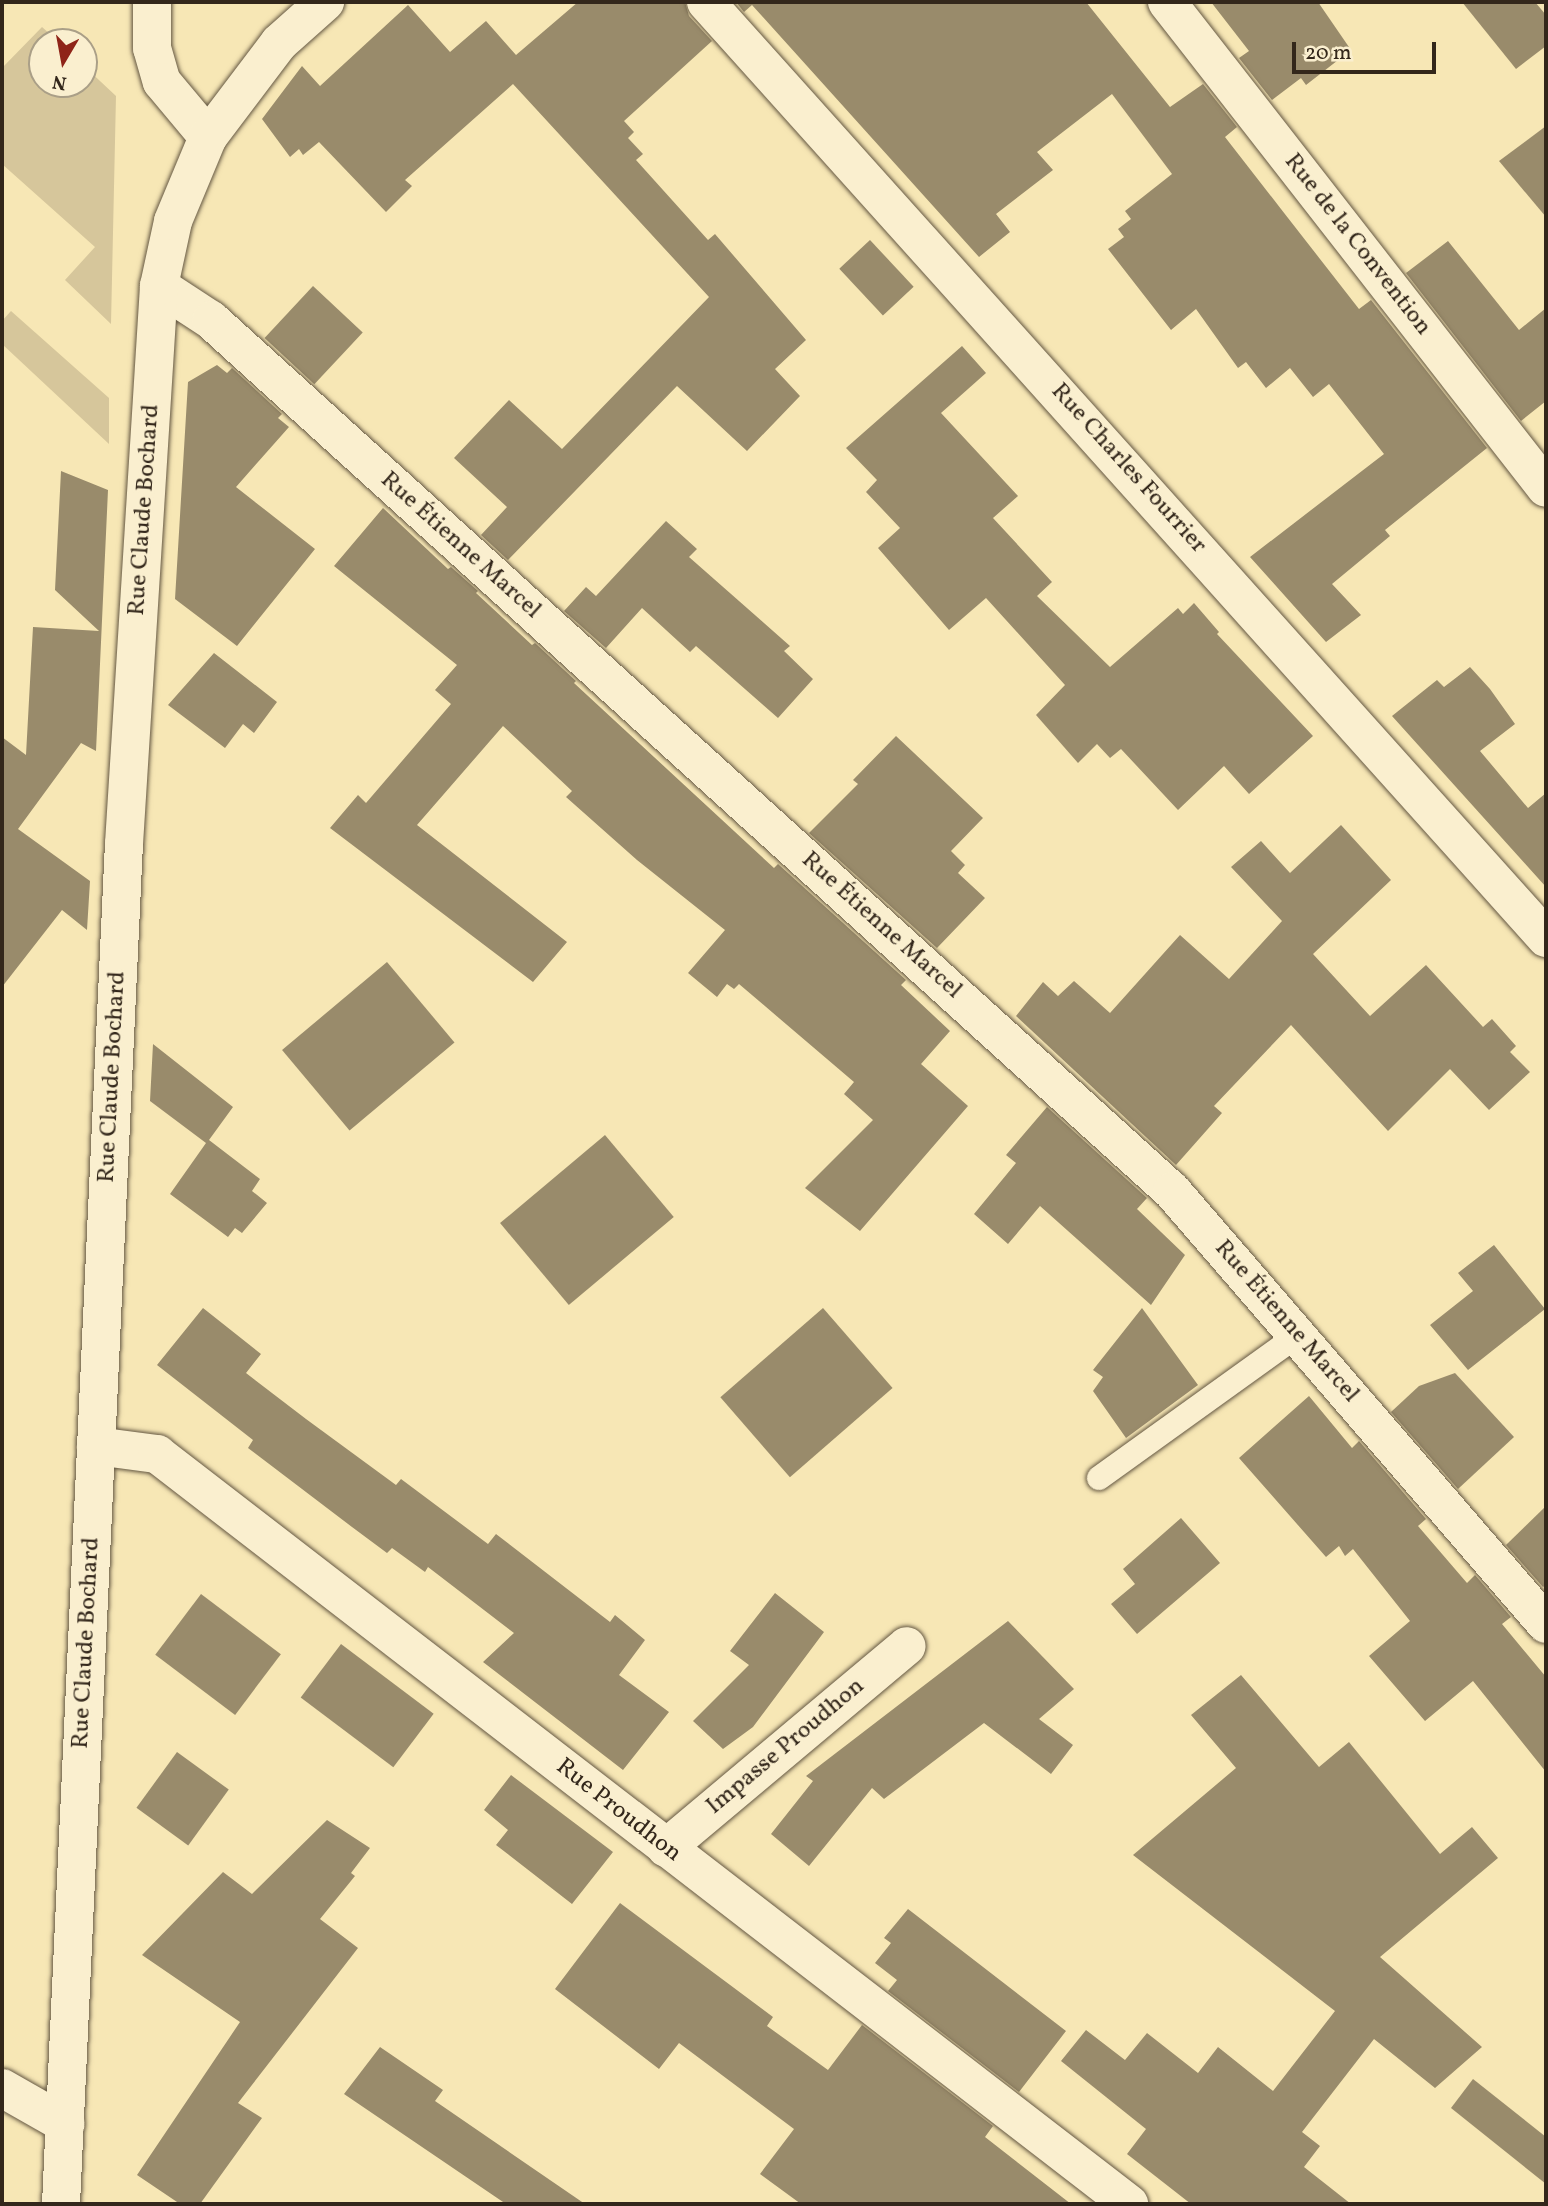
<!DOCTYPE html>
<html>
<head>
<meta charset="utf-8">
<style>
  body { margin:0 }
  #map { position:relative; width:1548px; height:2206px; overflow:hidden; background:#f7e7b5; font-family:Vollkorn,serif }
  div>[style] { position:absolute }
  .green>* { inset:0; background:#d6c69b }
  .building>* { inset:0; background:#998b6b; transform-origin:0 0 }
  .roads { filter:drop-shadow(0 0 2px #645742) drop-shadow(0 0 2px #645742) }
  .service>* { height:24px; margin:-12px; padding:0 12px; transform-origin:12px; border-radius:12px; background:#faefcf }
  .minor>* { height:38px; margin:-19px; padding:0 19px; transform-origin:19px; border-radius:19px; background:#faefcf }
  .secondary>* { height:38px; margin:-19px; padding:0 19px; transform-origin:19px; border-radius:19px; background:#faefcf }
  span { translate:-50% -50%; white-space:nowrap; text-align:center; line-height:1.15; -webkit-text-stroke:5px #faefcf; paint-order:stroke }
  .street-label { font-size:24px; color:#33271b }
  .frame { position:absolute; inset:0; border:4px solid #33271b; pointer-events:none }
  .north { position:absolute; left:28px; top:28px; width:70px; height:70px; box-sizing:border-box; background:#faefcf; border:2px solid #aa9f87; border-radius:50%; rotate:190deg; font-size:19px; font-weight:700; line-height:28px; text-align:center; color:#33271b }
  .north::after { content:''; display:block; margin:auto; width:24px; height:32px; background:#8f2418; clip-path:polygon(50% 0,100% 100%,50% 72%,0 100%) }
  .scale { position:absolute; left:1292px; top:42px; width:144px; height:32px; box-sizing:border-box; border:4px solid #33271b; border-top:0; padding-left:9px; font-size:21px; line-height:24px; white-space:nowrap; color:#33271b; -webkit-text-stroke:5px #faefcf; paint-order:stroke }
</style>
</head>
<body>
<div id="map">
  <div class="green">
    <div style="clip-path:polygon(42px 27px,59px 42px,42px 42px,42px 84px,84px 84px,84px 66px,116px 96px,111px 324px,65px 280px,95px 247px,2px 164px,2px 68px)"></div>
    <div style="clip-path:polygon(11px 311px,109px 398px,109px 444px,2px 344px,2px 321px)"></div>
  </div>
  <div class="building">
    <div style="clip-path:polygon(578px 2px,685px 2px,689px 16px,712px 41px,624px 121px,634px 132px,628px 138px,643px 154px,636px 160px,708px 240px,715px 234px,806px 340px,775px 369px,800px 396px,747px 451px,677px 386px,508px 560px,481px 535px,507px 507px,454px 458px,509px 400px,562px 449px,709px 297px,513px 84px,405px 180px,412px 186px,386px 212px,319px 142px,303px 155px,299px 149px,290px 157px,262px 119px,302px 66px,320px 86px,408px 5px,450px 52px,486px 21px,516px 55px)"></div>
    <div style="clip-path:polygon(736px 2px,1086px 2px,1170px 107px,1203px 84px,1237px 127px,1225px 137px,1281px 209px,1359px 309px,1371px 300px,1487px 448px,1385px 530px,1390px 536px,1332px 584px,1361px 615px,1326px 642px,1250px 557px,1384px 454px,1329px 384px,1313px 397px,1290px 368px,1266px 388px,1246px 362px,1238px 368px,1196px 309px,1171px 330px,1108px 249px,1124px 237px,1118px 229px,1131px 219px,1125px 211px,1172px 174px,1112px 94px,1037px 152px,1053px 170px,996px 214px,1010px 232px,979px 257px,752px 5px,744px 12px)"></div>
    <div style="clip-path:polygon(1211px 2px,1318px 2px,1351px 50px,1306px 85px,1301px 78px,1272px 100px,1239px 58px,1249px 51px)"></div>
    <div style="clip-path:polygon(1462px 2px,1535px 2px,1546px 15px,1546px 46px,1516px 69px)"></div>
    <div style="clip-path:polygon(1546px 126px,1546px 217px,1499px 161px)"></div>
    <div style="left:870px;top:240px;width:64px;height:42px;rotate:47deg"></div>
    <div style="clip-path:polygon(1448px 241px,1519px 330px,1546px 308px,1546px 401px,1521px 421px,1406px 273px)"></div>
    <div style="left:313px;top:286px;width:68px;height:71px;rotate:43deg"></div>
    <div style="clip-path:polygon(962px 346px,986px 373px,941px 413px,1018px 496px,993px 518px,1052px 582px,1037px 596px,1110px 667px,1178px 608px,1183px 614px,1194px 603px,1219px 632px,1217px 634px,1313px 736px,1249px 794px,1224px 766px,1178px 810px,1121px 749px,1110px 758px,1097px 744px,1078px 763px,1036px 715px,1065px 685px,986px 598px,949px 630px,878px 548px,900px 528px,866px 492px,877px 480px,846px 448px)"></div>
    <div style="clip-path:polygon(217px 365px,227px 373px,232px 368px,282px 414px,278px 418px,289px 427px,236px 487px,315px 549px,237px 646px,175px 599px,188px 382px)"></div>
    <div style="clip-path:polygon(61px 471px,108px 490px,96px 751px,81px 743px,18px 829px,90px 881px,87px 930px,62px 910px,2px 987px,2px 737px,26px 755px,33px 627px,99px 631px,55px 590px)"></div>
    <div style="clip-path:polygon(383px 508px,448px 569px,451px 567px,478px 591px,476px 593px,532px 645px,535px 643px,576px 681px,574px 683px,774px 868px,778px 864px,906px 980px,901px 985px,950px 1031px,921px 1064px,968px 1106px,860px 1231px,805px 1188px,873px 1120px,844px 1094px,854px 1082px,739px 984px,734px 989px,727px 984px,717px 997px,688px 973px,725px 930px,637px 860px,566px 797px,572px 791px,503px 726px,417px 825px,567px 942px,533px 982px,330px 828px,358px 795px,366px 803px,451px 704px,435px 690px,457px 665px,334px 566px)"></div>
    <div style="clip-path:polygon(666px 521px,697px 549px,689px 557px,790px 646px,784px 651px,813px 679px,778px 718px,696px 646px,690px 652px,642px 608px,606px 648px,564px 611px,586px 587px,596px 596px)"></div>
    <div style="clip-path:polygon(214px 653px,277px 702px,254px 733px,243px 724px,225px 748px,168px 705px)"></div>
    <div style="clip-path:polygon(1470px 667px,1490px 689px,1515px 724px,1480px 751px,1528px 808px,1546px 793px,1546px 887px,1392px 716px,1437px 680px,1444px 687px)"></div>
    <div style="clip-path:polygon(896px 736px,983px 818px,951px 851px,965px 865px,958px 873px,985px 898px,937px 948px,809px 833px,858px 784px,853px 780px)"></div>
    <div style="clip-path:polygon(1341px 825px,1391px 880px,1313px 954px,1370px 1016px,1426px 965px,1483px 1027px,1492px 1019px,1516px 1046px,1510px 1052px,1530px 1072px,1489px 1110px,1450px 1069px,1388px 1131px,1291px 1025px,1214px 1106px,1222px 1113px,1176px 1165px,1016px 1016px,1043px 982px,1058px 996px,1074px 981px,1110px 1013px,1180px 935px,1229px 979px,1282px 921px,1231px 867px,1261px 841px,1290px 873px)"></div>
    <div style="left:387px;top:962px;width:105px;height:137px;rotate:50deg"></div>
    <div style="clip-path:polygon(153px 1044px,233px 1107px,209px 1140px,260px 1179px,252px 1191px,267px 1203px,242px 1233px,235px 1228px,228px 1237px,170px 1194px,206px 1143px,150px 1101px)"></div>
    <div style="clip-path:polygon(1047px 1107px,1147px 1198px,1137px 1209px,1185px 1255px,1151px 1305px,1040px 1206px,1008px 1244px,974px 1214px,1016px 1163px,1006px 1155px)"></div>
    <div style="left:605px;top:1135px;width:107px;height:137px;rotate:50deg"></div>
    <div style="clip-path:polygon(1494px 1245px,1545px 1309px,1468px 1370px,1430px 1325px,1473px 1291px,1458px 1273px)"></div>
    <div style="clip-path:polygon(203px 1308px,261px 1354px,246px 1373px,306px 1419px,396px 1485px,401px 1479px,488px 1544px,496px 1534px,610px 1622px,615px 1615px,645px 1640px,619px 1675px,669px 1712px,623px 1770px,483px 1662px,514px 1633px,428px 1567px,425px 1572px,392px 1548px,387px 1553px,352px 1527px,248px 1448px,253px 1440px,157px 1365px)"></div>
    <div style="left:823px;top:1308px;width:106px;height:136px;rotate:49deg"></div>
    <div style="clip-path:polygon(1142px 1308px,1198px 1385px,1126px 1438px,1093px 1391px,1103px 1377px,1093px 1370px)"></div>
    <div style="clip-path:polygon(1455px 1373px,1514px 1437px,1458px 1489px,1391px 1412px,1419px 1386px)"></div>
    <div style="clip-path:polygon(1309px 1396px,1352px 1448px,1359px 1441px,1426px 1519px,1418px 1526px,1467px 1583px,1475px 1575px,1511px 1617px,1502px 1624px,1546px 1677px,1546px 1772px,1473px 1681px,1425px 1721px,1369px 1656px,1410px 1621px,1353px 1549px,1345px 1556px,1339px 1546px,1326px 1557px,1239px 1458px)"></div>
    <div style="clip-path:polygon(1546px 1506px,1546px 1585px,1543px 1587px,1506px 1545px)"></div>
    <div style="clip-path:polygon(1181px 1518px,1220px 1563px,1137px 1634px,1111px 1604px,1135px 1584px,1123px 1569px)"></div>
    <div style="clip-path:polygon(775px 1593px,824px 1632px,753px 1727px,723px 1749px,693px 1721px,749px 1665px,730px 1651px)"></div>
    <div style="left:201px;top:1594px;width:100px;height:76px;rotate:37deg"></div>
    <div style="clip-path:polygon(1008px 1621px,1074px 1689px,1039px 1719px,1073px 1745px,1051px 1774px,984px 1723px,884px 1799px,872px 1788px,809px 1866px,771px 1834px,813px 1781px,806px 1776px)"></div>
    <div style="left:341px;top:1644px;width:116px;height:67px;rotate:37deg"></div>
    <div style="clip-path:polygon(1241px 1675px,1319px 1767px,1349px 1742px,1440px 1854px,1472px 1827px,1498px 1858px,1380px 1957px,1482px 2047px,1435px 2088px,1374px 2039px,1302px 2132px,1320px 2146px,1304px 2167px,1351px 2204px,1191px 2204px,1127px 2154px,1146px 2129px,1061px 2061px,1086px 2030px,1125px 2060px,1147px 2033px,1198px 2073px,1218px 2047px,1273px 2091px,1335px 2011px,1133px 1855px,1236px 1768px,1191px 1715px)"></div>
    <div style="left:177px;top:1752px;width:64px;height:69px;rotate:36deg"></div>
    <div style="clip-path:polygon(511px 1775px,613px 1852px,572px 1904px,496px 1845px,508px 1830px,484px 1810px)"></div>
    <div style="clip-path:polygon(327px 1820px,370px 1848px,351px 1873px,355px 1876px,320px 1919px,358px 1948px,238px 2103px,262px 2118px,200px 2204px,180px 2204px,137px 2175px,240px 2022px,142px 1955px,223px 1872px,252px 1894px)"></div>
    <div style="clip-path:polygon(620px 1903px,773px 2017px,767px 2026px,828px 2070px,862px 2025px,993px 2126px,985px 2137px,1071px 2204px,801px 2204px,760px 2174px,794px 2129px,679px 2043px,659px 2069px,555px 1989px)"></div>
    <div style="clip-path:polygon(908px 1909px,1066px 2031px,1019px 2092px,888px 1991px,897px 1980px,875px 1963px,891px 1943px,884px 1938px)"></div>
    <div style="clip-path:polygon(380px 2047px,443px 2090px,435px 2101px,585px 2204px,506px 2204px,344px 2094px)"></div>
    <div style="clip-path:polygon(1473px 2079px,1546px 2137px,1546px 2184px,1451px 2108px)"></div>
  </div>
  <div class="roads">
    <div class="service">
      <div style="left:1099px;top:1478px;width:245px;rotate:-35.7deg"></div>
    </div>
    <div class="minor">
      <div style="left:152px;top:2px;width:46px;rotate:90deg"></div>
      <div style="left:152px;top:48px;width:35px;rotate:74deg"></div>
      <div style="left:162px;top:82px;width:72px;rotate:50.1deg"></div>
      <div style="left:706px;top:2px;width:1258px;rotate:48.09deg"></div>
      <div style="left:1167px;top:2px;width:616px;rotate:52.05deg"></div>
      <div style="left:159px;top:286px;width:62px;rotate:33.2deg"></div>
      <div style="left:211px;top:320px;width:1297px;rotate:42.19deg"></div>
      <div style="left:1172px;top:1191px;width:572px;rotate:49.18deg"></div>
      <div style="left:96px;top:1446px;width:62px;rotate:7.5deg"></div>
      <div style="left:157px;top:1454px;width:1228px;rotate:37.65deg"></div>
      <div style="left:666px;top:1848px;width:314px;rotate:-40deg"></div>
      <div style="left:2px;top:2088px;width:73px;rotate:29.7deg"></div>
    </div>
    <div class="secondary">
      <div style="left:61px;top:2204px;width:1361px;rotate:-87.35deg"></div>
      <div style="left:124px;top:844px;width:559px;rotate:-86.41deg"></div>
      <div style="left:159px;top:286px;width:66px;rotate:-77.8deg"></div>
      <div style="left:173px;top:221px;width:91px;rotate:-67.4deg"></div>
      <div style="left:208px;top:137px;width:118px;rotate:-52.9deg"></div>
      <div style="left:279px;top:43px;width:62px;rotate:-41.7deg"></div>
    </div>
  </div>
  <div class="street-label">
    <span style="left:1357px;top:245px;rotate:52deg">Rue de la Convention</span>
    <span style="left:1128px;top:469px;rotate:48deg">Rue Charles Fourrier</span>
    <span style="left:145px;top:510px;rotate:-86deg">Rue Claude Bochard</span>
    <span style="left:460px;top:546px;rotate:42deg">Rue Étienne Marcel</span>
    <span style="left:881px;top:926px;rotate:42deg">Rue Étienne Marcel</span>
    <span style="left:113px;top:1077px;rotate:-87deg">Rue Claude Bochard</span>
    <span style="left:1286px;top:1322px;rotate:49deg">Rue Étienne Marcel</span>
    <span style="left:87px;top:1643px;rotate:-87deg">Rue Claude Bochard</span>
    <span style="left:786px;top:1747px;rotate:-40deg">Impasse Proudhon</span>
    <span style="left:618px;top:1811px;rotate:38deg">Rue Proudhon</span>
  </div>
  <div class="frame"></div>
  <div class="north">N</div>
  <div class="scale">20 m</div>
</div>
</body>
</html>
